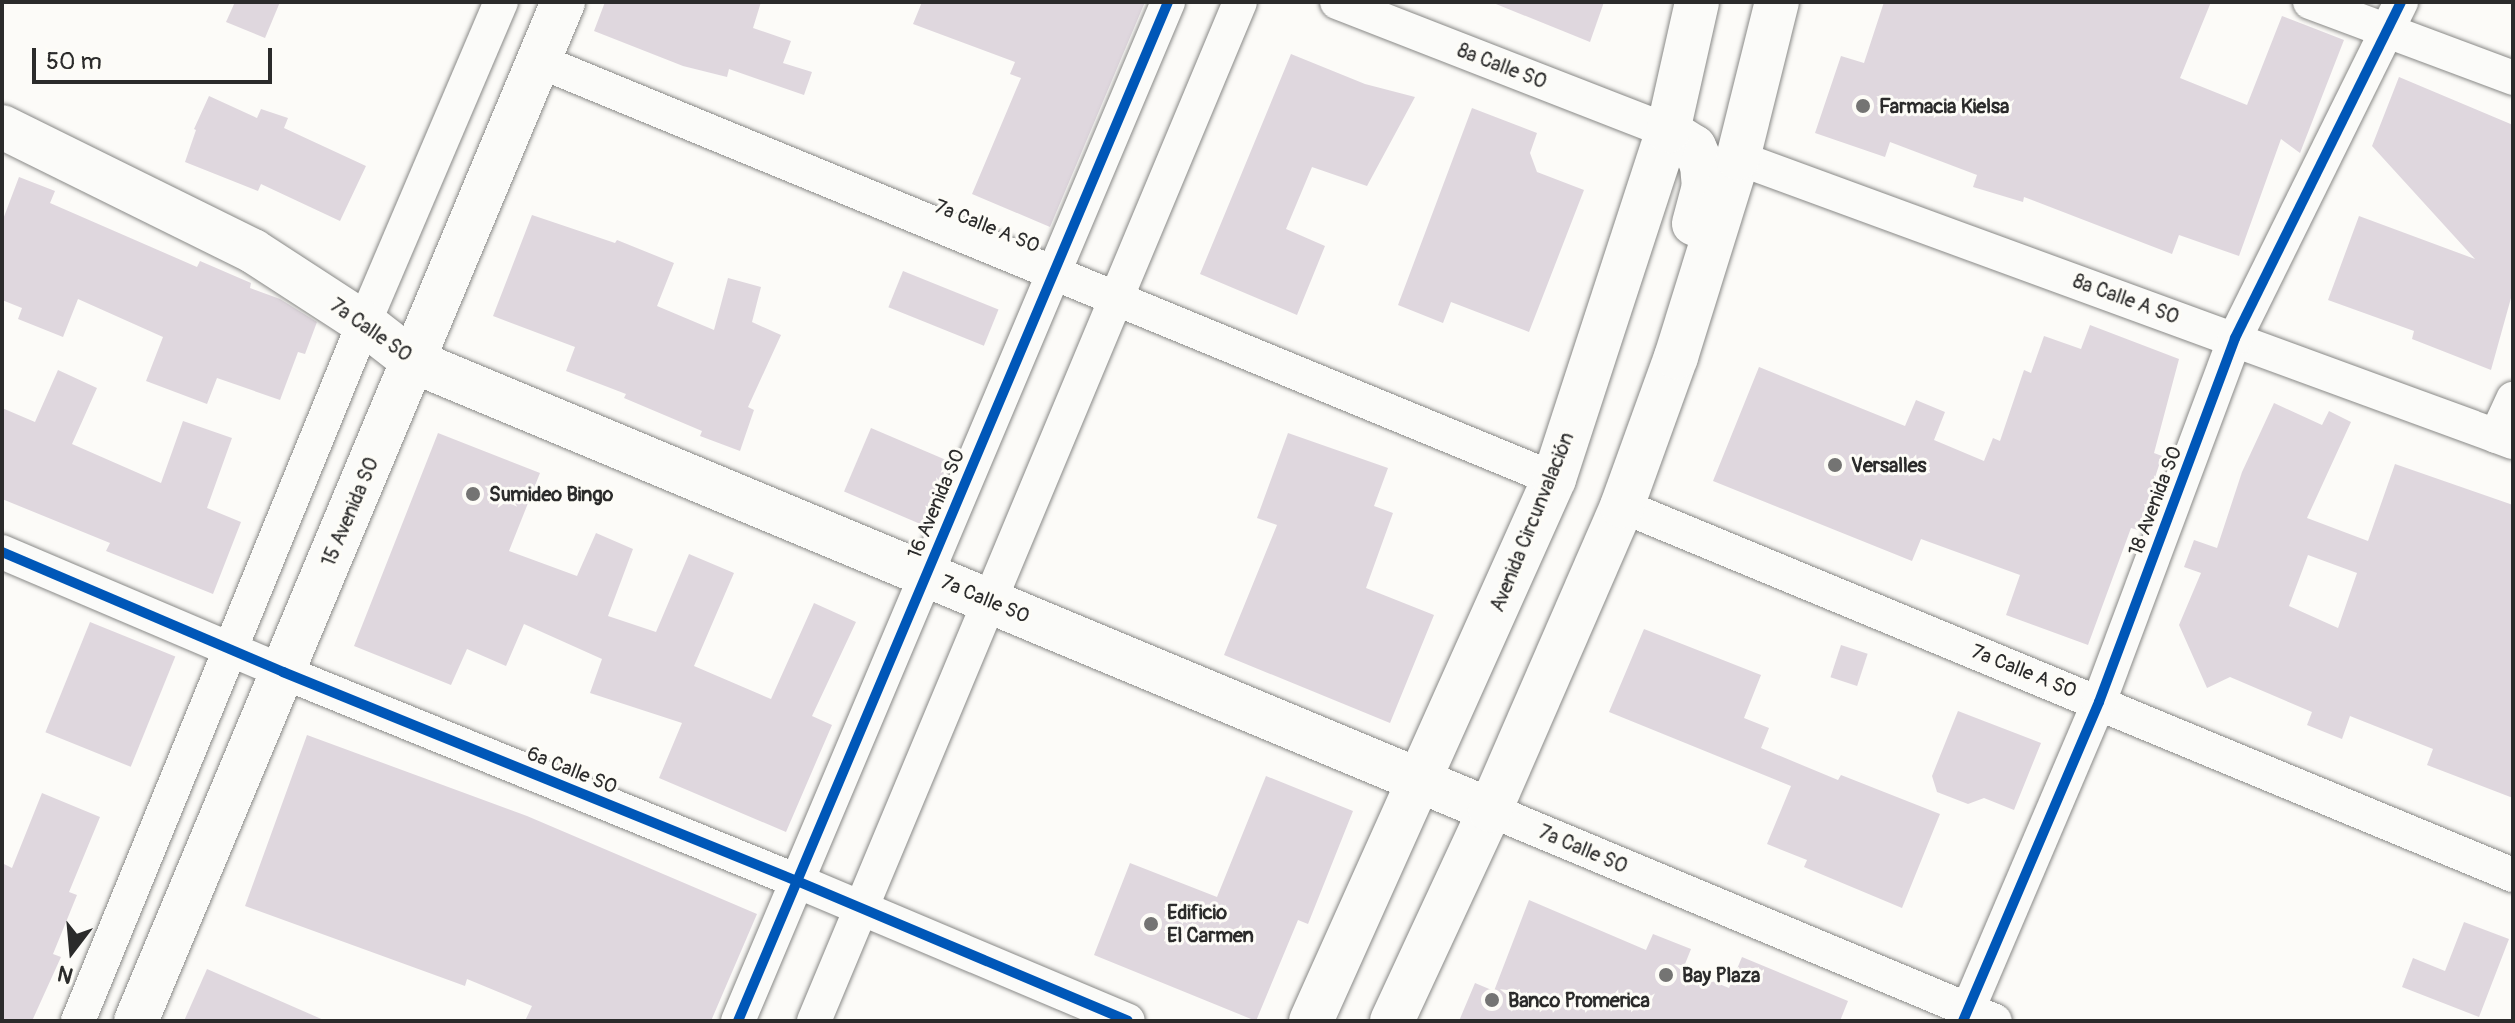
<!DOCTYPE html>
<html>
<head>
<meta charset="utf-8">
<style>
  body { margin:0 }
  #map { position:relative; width:2515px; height:1023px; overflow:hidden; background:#fcfbf8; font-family:Pangolin,sans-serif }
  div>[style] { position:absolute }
  .building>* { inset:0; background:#dfd7de; transform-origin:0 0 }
  .roads { filter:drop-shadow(0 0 2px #898987) drop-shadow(0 0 2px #898987) }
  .street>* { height:34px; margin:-17px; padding:0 17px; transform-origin:17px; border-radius:17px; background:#fbfbf9 }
  .secondary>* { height:44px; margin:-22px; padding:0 22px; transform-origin:22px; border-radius:22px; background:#fbfbf9 }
  .highway>* { height:44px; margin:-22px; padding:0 22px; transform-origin:22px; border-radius:22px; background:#fbfbf9 }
  .cycleway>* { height:10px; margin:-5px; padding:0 5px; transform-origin:5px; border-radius:5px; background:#0057b8 }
  .dots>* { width:22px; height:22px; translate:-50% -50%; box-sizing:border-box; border:4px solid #fdfcf7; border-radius:50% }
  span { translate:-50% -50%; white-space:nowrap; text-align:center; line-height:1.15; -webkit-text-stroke:6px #fdfcf7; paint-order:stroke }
  .street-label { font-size:20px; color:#2b2b2b }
  .poi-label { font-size:20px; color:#2b2b2b; font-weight:700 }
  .left { translate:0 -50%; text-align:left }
  .frame { position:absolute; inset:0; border:4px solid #2b2b2b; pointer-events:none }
  .north { position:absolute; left:32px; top:911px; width:80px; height:80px; -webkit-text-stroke:6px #fdfcf7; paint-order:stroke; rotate:196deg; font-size:22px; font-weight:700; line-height:32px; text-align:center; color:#2b2b2b }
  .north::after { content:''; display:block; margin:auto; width:28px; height:36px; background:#2b2b2b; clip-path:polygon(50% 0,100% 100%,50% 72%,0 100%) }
  .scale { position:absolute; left:32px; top:48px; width:240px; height:36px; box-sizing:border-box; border:4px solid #2b2b2b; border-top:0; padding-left:10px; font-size:24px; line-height:28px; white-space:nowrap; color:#2b2b2b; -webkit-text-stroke:6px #fdfcf7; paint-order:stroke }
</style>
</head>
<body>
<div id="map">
  <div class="building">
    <div style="clip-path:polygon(235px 2px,280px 2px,265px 38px,226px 22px)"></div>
    <div style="clip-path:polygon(605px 2px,761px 2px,753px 28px,791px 41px,783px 63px,812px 72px,804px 95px,729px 69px,727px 77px,683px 66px,594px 31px)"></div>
    <div style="clip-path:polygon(922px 2px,1145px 2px,1050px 227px,972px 194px,1021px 78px,1010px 74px,1015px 62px,913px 24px)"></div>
    <div style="clip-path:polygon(1491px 2px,1604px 2px,1590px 42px)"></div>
    <div style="clip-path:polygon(1884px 2px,2211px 2px,2180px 78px,2247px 105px,2282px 16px,2344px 40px,2300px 153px,2281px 139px,2239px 256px,2179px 235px,2172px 254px,2024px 197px,2023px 202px,1973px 187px,1977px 175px,1890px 142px,1885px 157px,1815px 133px,1841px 56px,1864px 63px)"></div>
    <div style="clip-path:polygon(1291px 54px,1365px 84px,1415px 97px,1367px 186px,1312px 167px,1286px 229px,1325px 246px,1297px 315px,1200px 274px)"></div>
    <div style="clip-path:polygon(2399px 77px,2513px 125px,2513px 300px,2511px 298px,2491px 370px,2412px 339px,2414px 331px,2328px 300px,2359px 216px,2475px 259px,2372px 146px)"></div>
    <div style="clip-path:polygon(209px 96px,257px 118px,261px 109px,288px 118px,284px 128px,366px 166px,340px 221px,261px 184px,258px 191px,185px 162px,196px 130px,194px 129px)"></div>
    <div style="clip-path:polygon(1472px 108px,1537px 133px,1530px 153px,1537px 172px,1584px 190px,1529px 332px,1451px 302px,1443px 323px,1398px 305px)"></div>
    <div style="clip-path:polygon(19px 177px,55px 191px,50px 203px,197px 267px,200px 261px,251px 283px,250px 288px,280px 299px,317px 322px,305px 354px,298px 352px,280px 400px,217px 378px,207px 404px,146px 381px,163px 337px,78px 299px,63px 337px,18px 319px,22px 308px,2px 300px,2px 222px)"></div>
    <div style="clip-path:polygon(532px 215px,615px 243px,617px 240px,674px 263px,657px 306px,714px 330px,728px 278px,761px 287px,752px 322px,781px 335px,748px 407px,754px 410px,740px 451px,700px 436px,702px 431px,624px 398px,626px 394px,566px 371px,575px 347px,493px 316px)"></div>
    <div style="left:903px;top:271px;width:103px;height:39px;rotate:22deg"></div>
    <div style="clip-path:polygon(2090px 325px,2179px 359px,2154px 453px,2162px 456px,2138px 530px,2131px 528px,2088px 645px,2006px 615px,2020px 575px,1921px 539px,1912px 561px,1713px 481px,1759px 367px,1905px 426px,1916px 400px,1945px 412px,1934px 440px,1984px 461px,1993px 438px,2000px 441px,2024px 370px,2031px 373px,2044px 336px,2081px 349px)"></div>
    <div style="clip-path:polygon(58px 370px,97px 388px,72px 444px,161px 483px,183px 421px,232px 438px,207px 508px,241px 522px,213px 594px,106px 551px,110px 543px,2px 499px,2px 408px,35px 422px)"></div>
    <div style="clip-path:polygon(evenodd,2274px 403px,2322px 425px,2329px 411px,2351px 422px,2307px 518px,2368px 541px,2395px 464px,2513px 505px,2513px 798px,2427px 765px,2433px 749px,2350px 716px,2342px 739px,2307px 725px,2312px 712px,2230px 677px,2207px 688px,2179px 625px,2201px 573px,2184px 567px,2194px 540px,2217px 548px,2242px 472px,2274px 403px,2308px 555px,2357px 573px,2338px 628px,2289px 606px,2308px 555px)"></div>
    <div style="left:871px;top:428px;width:88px;height:69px;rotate:23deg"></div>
    <div style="clip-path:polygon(438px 433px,540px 473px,509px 551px,577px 576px,596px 533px,633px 549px,608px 616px,656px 632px,689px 554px,734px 573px,694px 666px,771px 699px,814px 603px,856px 622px,812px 716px,832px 725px,786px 832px,659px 778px,682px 723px,590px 693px,602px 659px,524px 624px,506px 666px,467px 649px,451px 685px,354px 646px)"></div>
    <div style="clip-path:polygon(1288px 433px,1388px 468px,1374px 506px,1393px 513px,1366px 588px,1434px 615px,1390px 723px,1224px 655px,1277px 525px,1257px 518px)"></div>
    <div style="left:90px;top:622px;width:92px;height:119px;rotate:22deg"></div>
    <div style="clip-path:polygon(1644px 629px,1761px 675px,1744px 718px,1769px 728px,1761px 748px,1838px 780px,1841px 775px,1940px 814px,1902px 908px,1804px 867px,1807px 860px,1767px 844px,1791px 786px,1609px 712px)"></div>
    <div style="left:1841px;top:645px;width:28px;height:34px;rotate:18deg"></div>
    <div style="clip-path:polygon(1958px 711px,2041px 743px,2014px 810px,1984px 798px,1968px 804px,1937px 792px,1932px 776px)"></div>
    <div style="clip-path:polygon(307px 735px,527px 816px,757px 914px,711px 1021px,525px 1021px,532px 1006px,467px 979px,465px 986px,245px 906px)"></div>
    <div style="clip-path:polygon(1266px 776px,1353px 811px,1308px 924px,1298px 920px,1256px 1021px,1094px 955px,1130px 863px,1217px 897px)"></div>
    <div style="clip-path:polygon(42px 793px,100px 817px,69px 892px,77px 895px,53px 954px,61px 957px,32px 1021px,2px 1021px,2px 863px,12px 868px)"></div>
    <div style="clip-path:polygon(1529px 900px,1646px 950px,1653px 934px,1691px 949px,1683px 969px,1729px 988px,1742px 957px,1848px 1001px,1840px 1021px,1459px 1021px,1475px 983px,1494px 991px)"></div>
    <div style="clip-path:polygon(2464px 922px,2509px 939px,2479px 1017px,2402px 987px,2413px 958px,2445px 971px)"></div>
    <div style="clip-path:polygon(207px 969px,326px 1021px,184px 1021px)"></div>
  </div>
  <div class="roads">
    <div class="street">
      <div style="left:1337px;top:2px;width:355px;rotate:21.3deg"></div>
      <div style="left:2310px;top:2px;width:217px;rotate:20.5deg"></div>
      <div style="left:539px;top:61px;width:1098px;rotate:22.38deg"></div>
      <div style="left:1738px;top:158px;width:825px;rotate:20.13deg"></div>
      <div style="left:2496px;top:436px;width:41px;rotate:-65.3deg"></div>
      <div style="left:1622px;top:506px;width:964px;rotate:22.5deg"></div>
      <div style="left:2px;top:552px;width:306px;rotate:23.1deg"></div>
      <div style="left:283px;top:672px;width:555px;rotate:22.13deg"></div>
      <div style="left:797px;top:881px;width:359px;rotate:22.9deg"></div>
      <div style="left:1490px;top:810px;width:547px;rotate:22.68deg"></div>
      <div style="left:78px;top:1021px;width:754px;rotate:-67.72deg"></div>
      <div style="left:364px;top:323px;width:349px;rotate:-66.9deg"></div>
      <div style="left:738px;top:1021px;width:1106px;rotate:-67.12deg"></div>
      <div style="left:814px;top:1021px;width:1104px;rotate:-67.31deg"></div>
      <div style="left:1963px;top:1021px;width:347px;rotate:-66.9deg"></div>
      <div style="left:2099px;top:702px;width:389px;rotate:-69.5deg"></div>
      <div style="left:2235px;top:338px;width:375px;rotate:-63.7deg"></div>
    </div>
    <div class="secondary">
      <div style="left:2px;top:127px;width:280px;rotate:26.3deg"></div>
      <div style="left:253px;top:251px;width:132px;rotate:33deg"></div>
      <div style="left:364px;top:323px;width:62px;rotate:37.8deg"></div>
      <div style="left:413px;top:361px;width:1167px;rotate:22.63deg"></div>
      <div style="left:136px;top:1021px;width:1105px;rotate:-67.26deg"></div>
    </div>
    <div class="highway">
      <div style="left:1668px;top:131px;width:31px;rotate:32deg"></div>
      <div style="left:1694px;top:147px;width:20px;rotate:66deg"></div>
      <div style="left:1702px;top:165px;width:21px;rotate:85deg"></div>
      <div style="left:1704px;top:186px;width:39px;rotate:105deg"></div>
      <div style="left:1311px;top:1021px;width:594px;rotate:-65.85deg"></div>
      <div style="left:1554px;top:479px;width:366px;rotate:-71.9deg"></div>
      <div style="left:1668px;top:131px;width:132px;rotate:-77.3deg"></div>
      <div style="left:1392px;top:1021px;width:233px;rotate:-65.1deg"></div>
      <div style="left:1490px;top:810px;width:331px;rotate:-66.5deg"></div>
      <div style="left:1622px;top:506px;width:158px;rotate:-70.1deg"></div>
      <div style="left:1676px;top:357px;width:208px;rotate:-72.7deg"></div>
      <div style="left:1738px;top:158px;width:161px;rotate:-76deg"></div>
    </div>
  </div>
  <div class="cycleway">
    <div style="left:2px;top:552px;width:306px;rotate:23.1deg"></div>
    <div style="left:283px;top:672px;width:555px;rotate:22.13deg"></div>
    <div style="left:797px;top:881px;width:359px;rotate:22.9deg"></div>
    <div style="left:738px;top:1021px;width:1106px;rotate:-67.12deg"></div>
    <div style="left:1963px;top:1021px;width:347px;rotate:-66.9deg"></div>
    <div style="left:2099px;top:702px;width:389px;rotate:-69.5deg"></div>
    <div style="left:2235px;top:338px;width:375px;rotate:-63.7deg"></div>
  </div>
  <div class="dots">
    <div style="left:1863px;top:106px;background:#747473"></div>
    <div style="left:1835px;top:465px;background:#747473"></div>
    <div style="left:473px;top:494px;background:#747473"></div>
    <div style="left:1151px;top:924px;background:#747473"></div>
    <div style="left:1666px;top:975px;background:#747473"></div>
    <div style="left:1492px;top:1000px;background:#747473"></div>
  </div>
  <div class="street-label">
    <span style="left:1502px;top:66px;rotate:21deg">8a Calle SO</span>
    <span style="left:987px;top:226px;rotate:22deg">7a Calle A SO</span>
    <span style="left:2126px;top:299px;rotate:20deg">8a Calle A SO</span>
    <span style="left:371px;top:330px;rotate:35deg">7a Calle SO</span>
    <span style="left:2155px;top:501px;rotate:-69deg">18 Avenida SO</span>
    <span style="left:936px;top:504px;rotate:-67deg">16 Avenida SO</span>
    <span style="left:350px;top:512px;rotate:-67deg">15 Avenida SO</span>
    <span style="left:1532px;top:522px;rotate:-68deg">Avenida Circunvalación</span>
    <span style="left:985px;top:599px;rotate:23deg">7a Calle SO</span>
    <span style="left:2024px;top:671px;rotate:22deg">7a Calle A SO</span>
    <span style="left:572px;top:770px;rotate:22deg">6a Calle SO</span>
    <span style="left:1583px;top:849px;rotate:23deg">7a Calle SO</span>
  </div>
  <div class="poi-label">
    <span class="left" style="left:1879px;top:106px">Farmacia Kielsa</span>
    <span class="left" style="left:1851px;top:465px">Versalles</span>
    <span class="left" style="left:489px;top:494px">Sumideo Bingo</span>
    <span class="left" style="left:1167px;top:924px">Edificio<br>El Carmen</span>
    <span class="left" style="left:1682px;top:975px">Bay Plaza</span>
    <span class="left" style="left:1508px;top:1000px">Banco Promerica</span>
  </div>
  <div class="frame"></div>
  <div class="north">N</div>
  <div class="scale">50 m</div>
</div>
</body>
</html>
